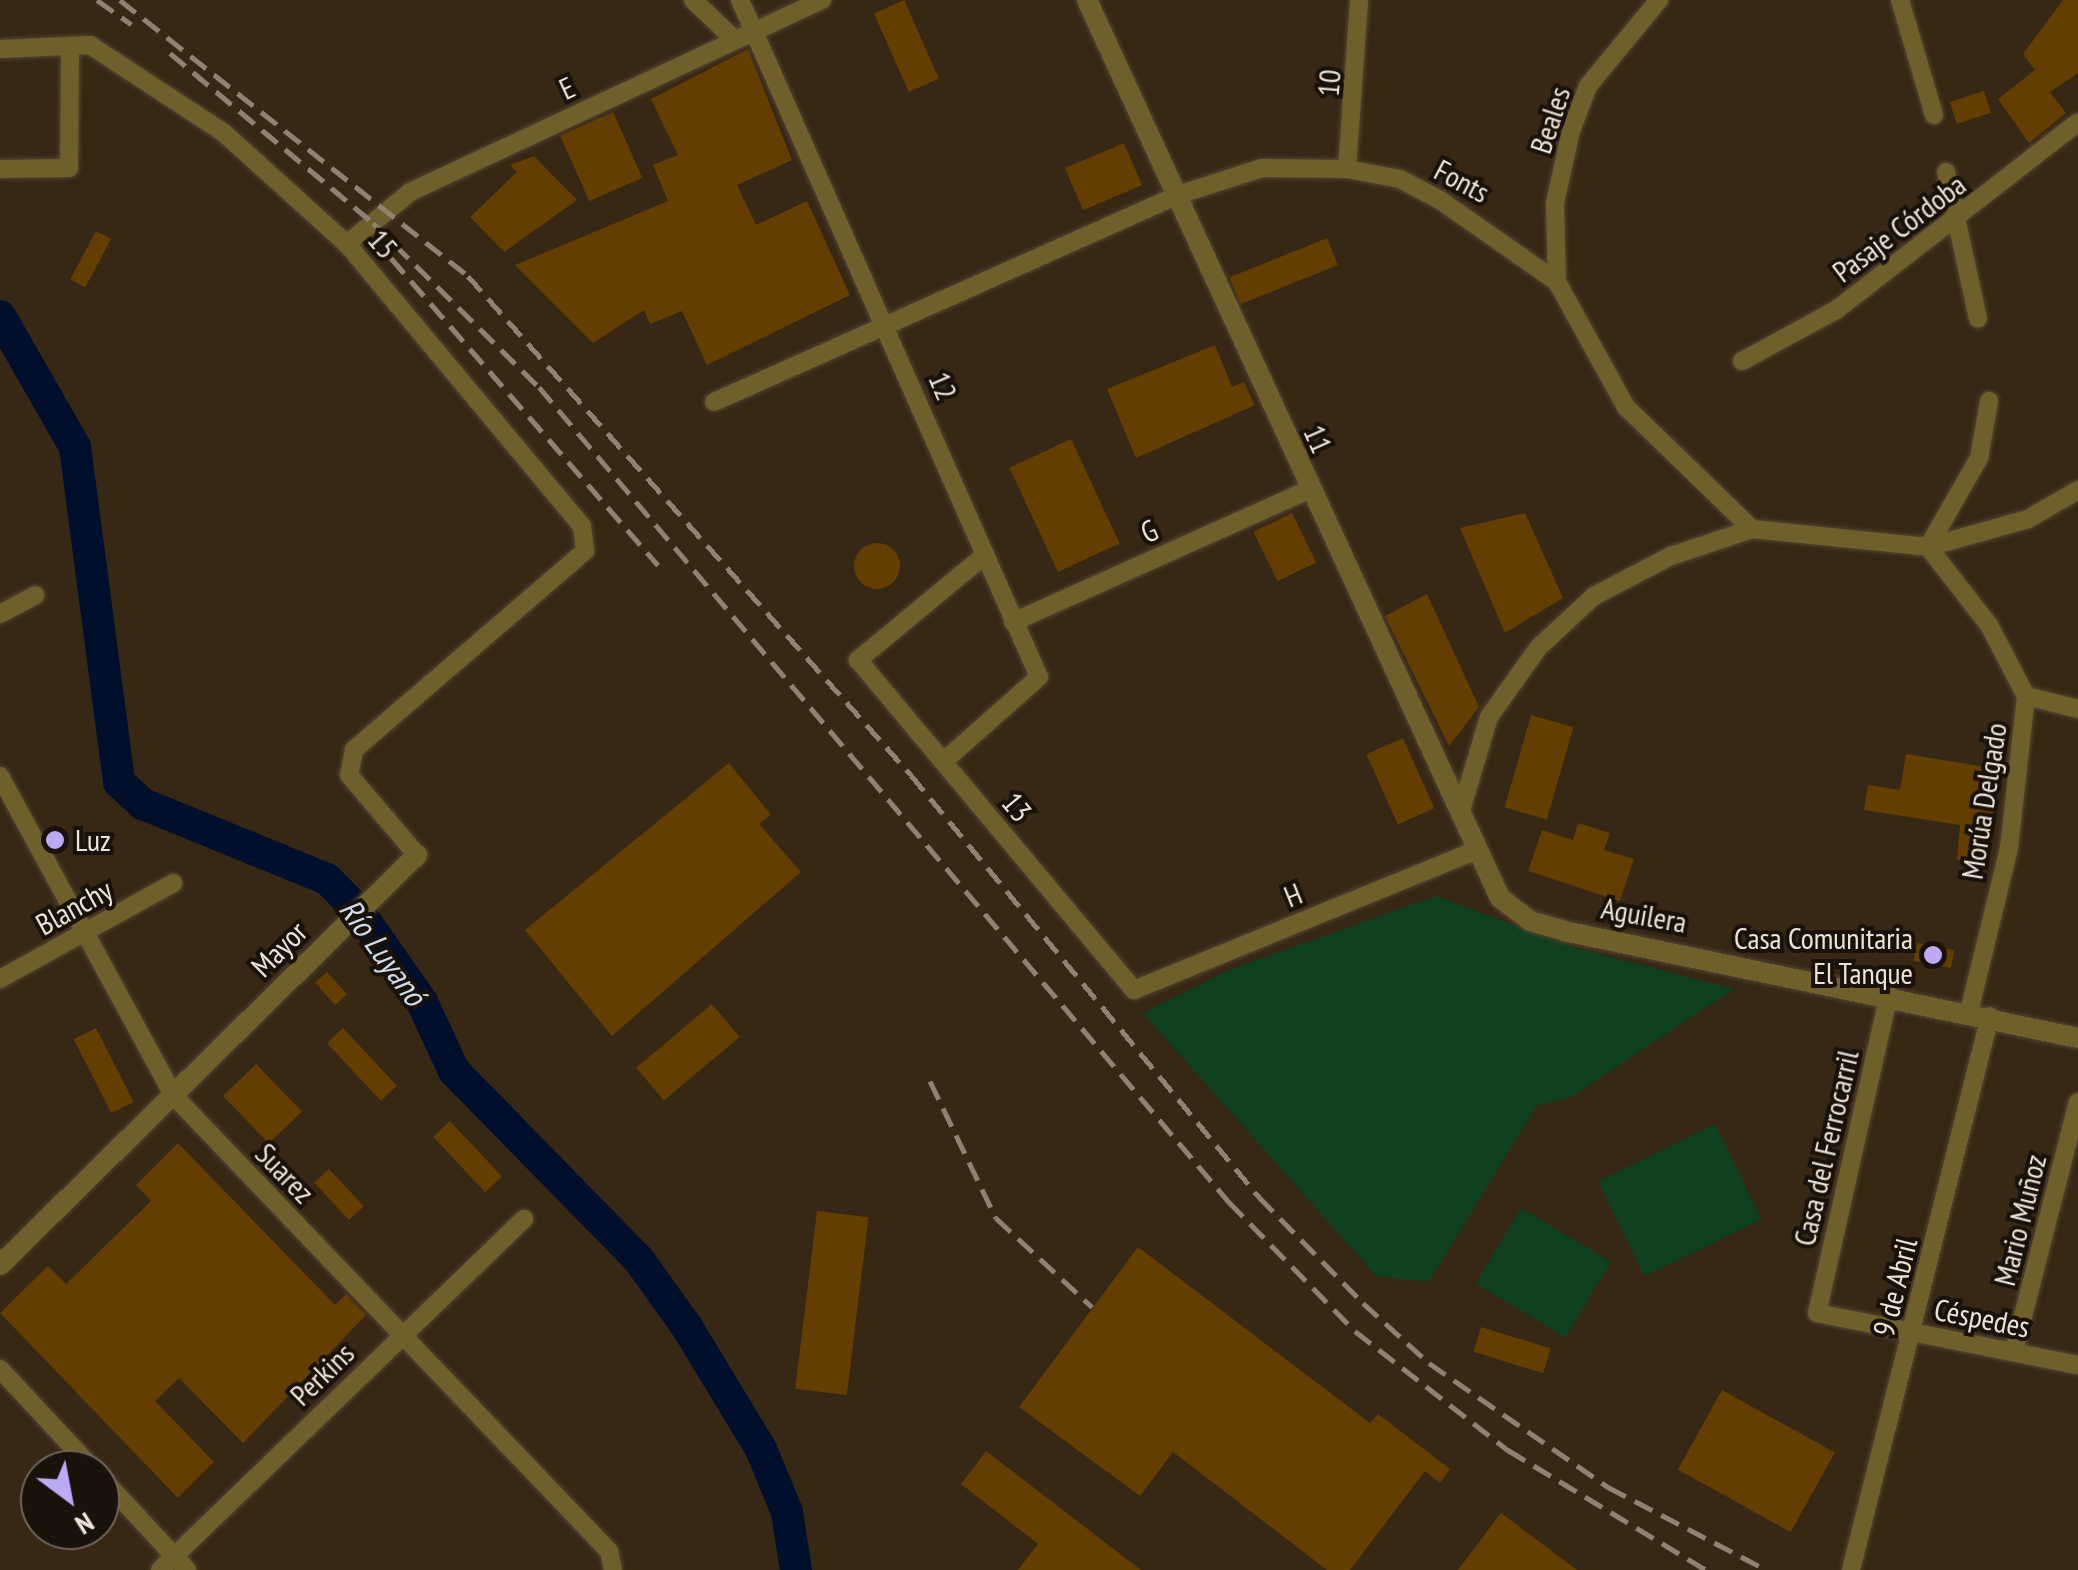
<!DOCTYPE html>
<html>
<head>
<meta charset="utf-8">
<style>
  body { margin:0 }
  #map { position:relative; width:2078px; height:1570px; overflow:hidden; background:#372715; font-family:"PT Sans Narrow",sans-serif }
  div>[style] { position:absolute }
  .green>* { inset:0; background:#0f401f; transform-origin:0 0 }
  .river>* { height:32px; margin:-16px; padding:0 16px; transform-origin:16px; border-radius:16px; background:#000f2b }
  .building>* { inset:0; background:#633e00; transform-origin:0 0 }
  .round { border-radius:50% }
  .roads { filter:drop-shadow(0 0 2px #544534) drop-shadow(0 0 2px #544534) }
  .minor>* { height:18px; margin:-9px; padding:0 9px; transform-origin:9px; border-radius:9px; background:#6f602b }
  .tertiary>* { height:20px; margin:-10px; padding:0 10px; transform-origin:10px; border-radius:10px; background:#6f602b }
  .rail>* { height:5px; margin-top:-2.5px; transform-origin:0; background:repeating-linear-gradient(90deg,#8f8273 0 20px,transparent 0 30px) }
  .dots>* { width:28px; height:28px; translate:-50% -50%; box-sizing:border-box; border:5px solid #19120a; border-radius:50% }
  span { translate:-50% -50%; white-space:nowrap; text-align:center; line-height:1.15; -webkit-text-stroke:8px #19120a; paint-order:stroke }
  .street-label { font-size:30px; color:#eee3d8 }
  .poi-label { font-size:30px; color:#eee3d8 }
  .left { translate:0 -50%; text-align:left }
  .right { translate:-100% -50%; text-align:right }
  .water-label { font-size:32px; color:#d0ddee; font-style:italic }
  .north { position:absolute; left:20px; top:1450px; width:100px; height:100px; box-sizing:border-box; background:#19120a; border:2px solid #6e665c; border-radius:50%; rotate:148deg; font-size:28px; font-weight:700; line-height:40px; text-align:center; color:#eee3d8 }
  .north::after { content:''; display:block; margin:auto; width:35px; height:45px; background:#bcaaf6; clip-path:polygon(50% 0,100% 100%,50% 72%,0 100%) }
</style>
</head>
<body>
<div id="map">
  <div class="green">
    <div style="clip-path:polygon(1436px 896px,1576px 948px,1734px 989px,1570px 1098px,1537px 1105px,1429px 1282px,1376px 1276px,1143px 1013px,1234px 968px)"></div>
    <div style="left:1715px;top:1124px;width:106px;height:130px;rotate:64deg"></div>
    <div style="left:1521px;top:1208px;width:105px;height:88px;rotate:31deg"></div>
  </div>
  <div class="river">
    <div style="left:0;top:316px;width:151px;rotate:60.2deg"></div>
    <div style="left:75px;top:447px;width:338px;rotate:82.5deg"></div>
    <div style="left:119px;top:782px;width:33px;rotate:43deg"></div>
    <div style="left:143px;top:804px;width:199px;rotate:22.2deg"></div>
    <div style="left:327px;top:879px;width:42px;rotate:45deg"></div>
    <div style="left:357px;top:909px;width:113px;rotate:55deg"></div>
    <div style="left:422px;top:1002px;width:76px;rotate:65.1deg"></div>
    <div style="left:454px;top:1071px;width:264px;rotate:45.6deg"></div>
    <div style="left:639px;top:1260px;width:82px;rotate:54.4deg"></div>
    <div style="left:687px;top:1327px;width:143px;rotate:58.8deg"></div>
    <div style="left:761px;top:1449px;width:68px;rotate:67.6deg"></div>
    <div style="left:787px;top:1512px;width:59px;rotate:81.2deg"></div>
  </div>
  <div class="building">
    <div style="left:904px;top:0;width:86px;height:33px;rotate:66deg"></div>
    <div style="clip-path:polygon(2063px 0,2078px 0,2078px 73px,2050px 92px,2066px 113px,2029px 143px,1998px 99px,2035px 70px,2023px 54px)"></div>
    <div style="clip-path:polygon(748px 49px,792px 160px,737px 185px,756px 225px,807px 201px,850px 295px,707px 365px,682px 311px,650px 324px,644px 310px,593px 343px,515px 265px,668px 201px,653px 165px,678px 155px,651px 99px)"></div>
    <div style="left:1984px;top:91px;width:23px;height:36px;rotate:72deg"></div>
    <div style="left:613px;top:112px;width:72px;height:58px;rotate:66deg"></div>
    <div style="left:1124px;top:143px;width:46px;height:64px;rotate:67deg"></div>
    <div style="clip-path:polygon(534px 156px,577px 200px,504px 252px,470px 217px,517px 172px,510px 165px)"></div>
    <div style="left:96px;top:231px;width:17px;height:55px;rotate:28deg"></div>
    <div style="left:1327px;top:238px;width:29px;height:105px;rotate:68deg"></div>
    <div style="clip-path:polygon(1215px 345px,1232px 387px,1244px 382px,1255px 405px,1136px 458px,1107px 389px)"></div>
    <div style="left:1071px;top:439px;width:115px;height:68px;rotate:65deg"></div>
    <div style="left:1292px;top:513px;width:55px;height:43px;rotate:64deg"></div>
    <div style="clip-path:polygon(1525px 513px,1563px 598px,1505px 633px,1460px 528px)"></div>
    <div class="round" style="left:854px;top:543px;width:46px;height:46px"></div>
    <div style="clip-path:polygon(1427px 594px,1479px 707px,1449px 746px,1385px 616px)"></div>
    <div style="left:1531px;top:715px;width:44px;height:96px;rotate:16deg"></div>
    <div style="left:1403px;top:738px;width:77px;height:40px;rotate:66deg"></div>
    <div style="clip-path:polygon(1906px 754px,1998px 769px,1987px 863px,1957px 860px,1960px 825px,1864px 810px,1868px 785px,1900px 790px)"></div>
    <div style="clip-path:polygon(729px 763px,771px 815px,759px 824px,801px 872px,612px 1036px,525px 930px)"></div>
    <div style="clip-path:polygon(1578px 823px,1610px 833px,1604px 850px,1634px 859px,1620px 901px,1528px 871px,1542px 830px,1573px 840px)"></div>
    <div style="left:1917px;top:943px;width:38px;height:18px;rotate:11deg"></div>
    <div style="left:327px;top:972px;width:30px;height:16px;rotate:48deg"></div>
    <div style="left:712px;top:1004px;width:43px;height:99px;rotate:50deg"></div>
    <div style="left:96px;top:1028px;width:83px;height:25px;rotate:63deg"></div>
    <div style="left:343px;top:1028px;width:79px;height:22px;rotate:47deg"></div>
    <div style="left:256px;top:1064px;width:66px;height:46px;rotate:46deg"></div>
    <div style="left:450px;top:1121px;width:76px;height:23px;rotate:47deg"></div>
    <div style="clip-path:polygon(178px 1143px,335px 1305px,346px 1294px,366px 1315px,243px 1443px,179px 1378px,155px 1401px,214px 1462px,178px 1498px,0 1313px,48px 1266px,66px 1284px,151px 1201px,136px 1185px)"></div>
    <div style="left:329px;top:1169px;width:51px;height:20px;rotate:47deg"></div>
    <div style="left:817px;top:1211px;width:52px;height:179px;rotate:7deg"></div>
    <div style="clip-path:polygon(1138px 1247px,1370px 1423px,1378px 1414px,1450px 1469px,1440px 1483px,1425px 1471px,1350px 1570px,1327px 1570px,1173px 1452px,1140px 1496px,1019px 1407px)"></div>
    <div style="left:1481px;top:1327px;width:73px;height:26px;rotate:17deg"></div>
    <div style="left:1722px;top:1390px;width:129px;height:91px;rotate:29deg"></div>
    <div style="clip-path:polygon(986px 1451px,1141px 1570px,1018px 1570px,1038px 1544px,961px 1484px)"></div>
    <div style="clip-path:polygon(1501px 1513px,1577px 1570px,1458px 1570px)"></div>
  </div>
  <div class="roads">
    <div class="minor">
      <div style="left:693px;top:0;width:58px;rotate:43.6deg"></div>
      <div style="left:740px;top:0;width:740px;rotate:66.17deg"></div>
      <div style="left:1039px;top:677px;width:128px;rotate:138.5deg"></div>
      <div style="left:1900px;top:0;width:120px;rotate:73.5deg"></div>
      <div style="left:0;top:49px;width:90px;rotate:-2.5deg"></div>
      <div style="left:90px;top:45px;width:160px;rotate:33.3deg"></div>
      <div style="left:224px;top:133px;width:166px;rotate:42.1deg"></div>
      <div style="left:347px;top:244px;width:367px;rotate:50.2deg"></div>
      <div style="left:582px;top:526px;width:25px;rotate:83deg"></div>
      <div style="left:585px;top:551px;width:305px;rotate:139.3deg"></div>
      <div style="left:354px;top:750px;width:25px;rotate:101deg"></div>
      <div style="left:349px;top:775px;width:105px;rotate:49.6deg"></div>
      <div style="left:0;top:169px;width:69px;rotate:-0.8deg"></div>
      <div style="left:69px;top:168px;width:122px;rotate:-89.5deg"></div>
      <div style="left:1347px;top:169px;width:169px;rotate:-85.9deg"></div>
      <div style="left:1946px;top:172px;width:150px;rotate:77.7deg"></div>
      <div style="left:347px;top:244px;width:82px;rotate:-39.5deg"></div>
      <div style="left:410px;top:192px;width:455px;rotate:-25deg"></div>
      <div style="left:1557px;top:282px;width:79px;rotate:-91.5deg"></div>
      <div style="left:1555px;top:203px;width:74px;rotate:-77.5deg"></div>
      <div style="left:1571px;top:131px;width:48px;rotate:-69.3deg"></div>
      <div style="left:1588px;top:86px;width:112px;rotate:-50.5deg"></div>
      <div style="left:1742px;top:361px;width:107px;rotate:-28.5deg"></div>
      <div style="left:1836px;top:310px;width:306px;rotate:-37.8deg"></div>
      <div style="left:714px;top:402px;width:508px;rotate:-24.04deg"></div>
      <div style="left:1178px;top:195px;width:88px;rotate:-17.8deg"></div>
      <div style="left:1262px;top:168px;width:85px;rotate:0.7deg"></div>
      <div style="left:1347px;top:169px;width:54px;rotate:10.7deg"></div>
      <div style="left:1400px;top:179px;width:45px;rotate:27.7deg"></div>
      <div style="left:1440px;top:200px;width:143px;rotate:35deg"></div>
      <div style="left:1557px;top:282px;width:143px;rotate:61.1deg"></div>
      <div style="left:1626px;top:407px;width:175px;rotate:44.1deg"></div>
      <div style="left:1752px;top:529px;width:177px;rotate:5.8deg"></div>
      <div style="left:1928px;top:547px;width:104px;rotate:-15.6deg"></div>
      <div style="left:2028px;top:519px;width:58px;rotate:-30.1deg"></div>
      <div style="left:985px;top:555px;width:165px;rotate:140.4deg"></div>
      <div style="left:858px;top:660px;width:430px;rotate:50.1deg"></div>
      <div style="left:1134px;top:990px;width:367px;rotate:-22.2deg"></div>
      <div style="left:0;top:614px;width:40px;rotate:-28deg"></div>
      <div style="left:1013px;top:622px;width:323px;rotate:-24.1deg"></div>
      <div style="left:2026px;top:696px;width:54px;rotate:14deg"></div>
      <div style="left:0;top:776px;width:364px;rotate:61.5deg"></div>
      <div style="left:174px;top:1096px;width:629px;rotate:46.29deg"></div>
      <div style="left:609px;top:1551px;width:19px;rotate:78deg"></div>
      <div style="left:1460px;top:814px;width:101px;rotate:-73.4deg"></div>
      <div style="left:1489px;top:717px;width:85px;rotate:-54.6deg"></div>
      <div style="left:1538px;top:648px;width:76px;rotate:-42.9deg"></div>
      <div style="left:1594px;top:596px;width:87px;rotate:-27.5deg"></div>
      <div style="left:1671px;top:556px;width:85px;rotate:-18.4deg"></div>
      <div style="left:0;top:979px;width:198px;rotate:-29deg"></div>
      <div style="left:1889px;top:994px;width:327px;rotate:102.7deg"></div>
      <div style="left:1817px;top:1313px;width:266px;rotate:11.3deg"></div>
      <div style="left:1969px;top:1012px;width:169px;rotate:-76.3deg"></div>
      <div style="left:2009px;top:848px;width:153px;rotate:-83.6deg"></div>
      <div style="left:2026px;top:696px;width:80px;rotate:-117.5deg"></div>
      <div style="left:1989px;top:625px;width:99px;rotate:-128deg"></div>
      <div style="left:1928px;top:547px;width:103px;rotate:-60.2deg"></div>
      <div style="left:1979px;top:458px;width:58px;rotate:-80deg"></div>
      <div style="left:2014px;top:1351px;width:257px;rotate:-75.6deg"></div>
      <div style="left:0;top:1369px;width:138px;rotate:47.1deg"></div>
      <div style="left:100px;top:1476px;width:128px;rotate:47.2deg"></div>
      <div style="left:160px;top:1570px;width:506px;rotate:-43.96deg"></div>
      <div style="left:1851px;top:1570px;width:571px;rotate:-75.92deg"></div>
    </div>
    <div class="tertiary">
      <div style="left:1087px;top:0;width:988px;rotate:65.3deg"></div>
      <div style="left:1500px;top:898px;width:38px;rotate:37deg"></div>
      <div style="left:1530px;top:921px;width:35px;rotate:16deg"></div>
      <div style="left:1564px;top:931px;width:525px;rotate:11.76deg"></div>
      <div style="left:0;top:1265px;width:585px;rotate:-44.52deg"></div>
    </div>
  </div>
  <div class="rail">
    <div style="left:97px;top:0;width:42px;rotate:35.2deg"></div>
    <div style="left:120px;top:0;width:444px;rotate:38.4deg"></div>
    <div style="left:468px;top:276px;width:667px;rotate:48.4deg"></div>
    <div style="left:911px;top:775px;width:547px;rotate:50.49deg"></div>
    <div style="left:1259px;top:1197px;width:148px;rotate:45.5deg"></div>
    <div style="left:1363px;top:1303px;width:89px;rotate:42.3deg"></div>
    <div style="left:1429px;top:1363px;width:218px;rotate:34.7deg"></div>
    <div style="left:1608px;top:1487px;width:179px;rotate:27.6deg"></div>
    <div style="left:170px;top:53px;width:265px;rotate:39.9deg"></div>
    <div style="left:373px;top:223px;width:233px;rotate:44.7deg"></div>
    <div style="left:539px;top:387px;width:1068px;rotate:49.75deg"></div>
    <div style="left:1229px;top:1202px;width:180px;rotate:45.7deg"></div>
    <div style="left:1355px;top:1331px;width:194px;rotate:37.9deg"></div>
    <div style="left:1508px;top:1450px;width:232px;rotate:31.2deg"></div>
    <div style="left:391px;top:258px;width:407px;rotate:49deg"></div>
    <div style="left:930px;top:1081px;width:152px;rotate:64.3deg"></div>
    <div style="left:996px;top:1218px;width:131px;rotate:42.8deg"></div>
  </div>
  <div class="dots">
    <div style="left:55px;top:840px;background:#bcaaf6"></div>
    <div style="left:1933px;top:955px;background:#bcaaf6"></div>
  </div>
  <div class="street-label">
    <span style="left:1329px;top:83px;rotate:-85deg">10</span>
    <span style="left:567px;top:88px;rotate:-25deg">E</span>
    <span style="left:1550px;top:120px;rotate:-72deg">Beales</span>
    <span style="left:1462px;top:181px;rotate:28deg">Fonts</span>
    <span style="left:1899px;top:228px;rotate:-37deg">Pasaje Córdoba</span>
    <span style="left:383px;top:244px;rotate:49deg">15</span>
    <span style="left:943px;top:386px;rotate:67deg">12</span>
    <span style="left:1318px;top:439px;rotate:66deg">11</span>
    <span style="left:1149px;top:531px;rotate:-24deg">G</span>
    <span style="left:1984px;top:801px;rotate:-81deg">Morúa Delgado</span>
    <span style="left:1017px;top:807px;rotate:50deg">13</span>
    <span style="left:1293px;top:895px;rotate:-22deg">H</span>
    <span style="left:74px;top:907px;rotate:-29deg">Blanchy</span>
    <span style="left:1644px;top:915px;rotate:10deg">Aguilera</span>
    <span style="left:279px;top:949px;rotate:-45deg">Mayor</span>
    <span style="left:1826px;top:1148px;rotate:-77deg">Casa del Ferrocarril</span>
    <span style="left:285px;top:1173px;rotate:46deg">Suarez</span>
    <span style="left:2020px;top:1220px;rotate:-76deg">Mario Muñoz</span>
    <span style="left:1895px;top:1287px;rotate:-76deg">9 de Abril</span>
    <span style="left:1982px;top:1318px;rotate:11deg">Céspedes</span>
    <span style="left:322px;top:1374px;rotate:-44deg">Perkins</span>
  </div>
  <div class="poi-label">
    <span class="left" style="left:75px;top:840px">Luz</span>
    <span class="right" style="left:1913px;top:955px">Casa Comunitaria<br>El Tanque</span>
  </div>
  <div class="water-label">
    <span style="left:383px;top:952px;rotate:54deg">Río Luyanó</span>
  </div>
  <div class="north">N</div>
</div>
</body>
</html>
